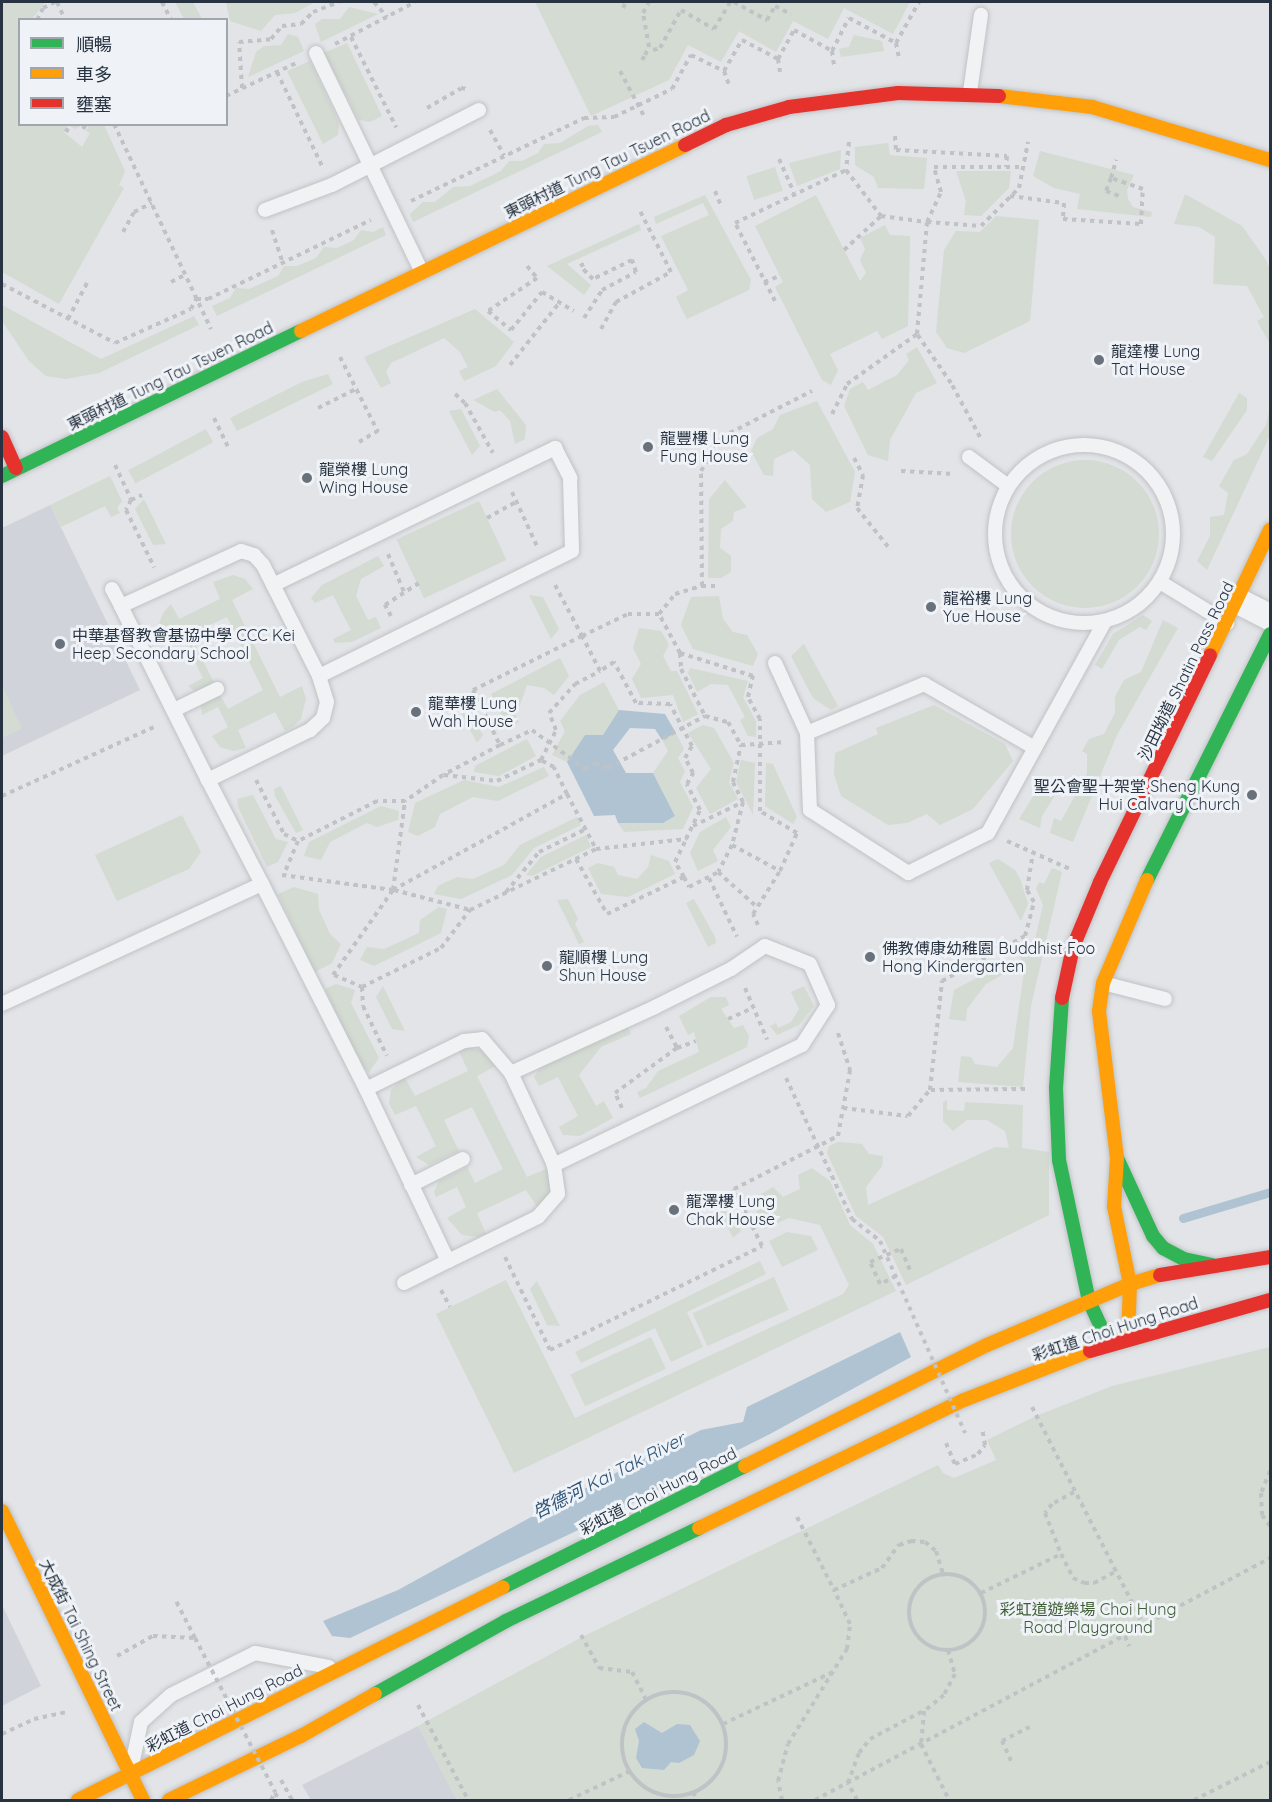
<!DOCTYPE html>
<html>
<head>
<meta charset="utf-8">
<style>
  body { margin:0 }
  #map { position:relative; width:1272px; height:1802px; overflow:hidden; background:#e2e4e7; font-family:Quicksand,"Noto Sans TC",sans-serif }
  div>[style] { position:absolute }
  .built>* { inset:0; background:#d0d4da }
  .green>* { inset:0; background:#d3dbd2; transform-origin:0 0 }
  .round { border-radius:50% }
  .water>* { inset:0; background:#afc3d3 }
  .stream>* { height:9px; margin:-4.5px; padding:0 4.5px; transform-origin:4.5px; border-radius:4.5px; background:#afc3d3 }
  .path>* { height:4px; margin-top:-2px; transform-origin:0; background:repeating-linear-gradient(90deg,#c0c3c6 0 4.5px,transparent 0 9px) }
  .path>.ring { margin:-2px; padding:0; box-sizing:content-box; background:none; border:4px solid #c0c3c6; border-radius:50% }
  .roads { filter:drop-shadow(0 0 2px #c0c2c5) drop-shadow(0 0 2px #c0c2c5) }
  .lane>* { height:14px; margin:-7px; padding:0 7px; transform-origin:7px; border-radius:7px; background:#f1f2f4 }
  .lane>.ring { margin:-7px; padding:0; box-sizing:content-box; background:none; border:14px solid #f1f2f4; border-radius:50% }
  .street>* { height:26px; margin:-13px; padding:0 13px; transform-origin:13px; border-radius:13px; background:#f1f2f4 }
  .fast>* { height:14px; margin:-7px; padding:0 7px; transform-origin:7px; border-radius:7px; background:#30b455 }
  .slow>* { height:14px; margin:-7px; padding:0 7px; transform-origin:7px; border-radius:7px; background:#ff9f0a }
  .jam>* { height:14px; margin:-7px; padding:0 7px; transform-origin:7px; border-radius:7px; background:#e5322d }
  .path-bridge>* { height:4px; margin-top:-2px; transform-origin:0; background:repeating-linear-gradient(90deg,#c0c3c6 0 4.5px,transparent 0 9px) }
  .dots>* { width:16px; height:16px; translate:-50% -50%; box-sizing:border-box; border:3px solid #eff3f7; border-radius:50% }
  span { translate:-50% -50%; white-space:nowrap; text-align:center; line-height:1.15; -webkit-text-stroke:6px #eff3f7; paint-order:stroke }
  .street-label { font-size:16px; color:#283341 }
  .poi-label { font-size:16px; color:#283341 }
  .left { translate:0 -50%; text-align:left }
  .right { translate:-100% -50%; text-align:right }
  .park-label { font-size:16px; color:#3f5e34 }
  .water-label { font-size:18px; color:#305577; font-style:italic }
  .frame { position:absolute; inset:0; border:3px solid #283341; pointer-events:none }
  .legend { position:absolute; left:18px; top:18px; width:210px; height:108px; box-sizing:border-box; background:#eff3f7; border:2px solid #9fa6ae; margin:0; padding:8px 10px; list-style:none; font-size:18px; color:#283341 }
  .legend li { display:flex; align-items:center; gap:12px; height:30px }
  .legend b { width:30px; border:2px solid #9fa6ae }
</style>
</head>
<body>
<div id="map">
  <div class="built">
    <div style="clip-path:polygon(50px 505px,140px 690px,2px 756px,2px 528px)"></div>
    <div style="clip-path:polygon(2px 1605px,41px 1686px,2px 1706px)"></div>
    <div style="clip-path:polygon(418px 1726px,457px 1800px,311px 1800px,302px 1785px)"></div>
  </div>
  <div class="green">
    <div style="clip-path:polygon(6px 2px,45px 3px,32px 19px,20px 20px,20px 124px,82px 125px,75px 129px,68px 125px,64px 132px,82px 147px,90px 133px,86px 131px,89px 125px,104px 125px,125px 171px,119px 185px,124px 188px,59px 304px,2px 272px,2px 4px)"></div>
    <div style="clip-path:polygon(175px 2px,193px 2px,202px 19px,184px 19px)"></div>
    <div style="clip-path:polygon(226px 2px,315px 2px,295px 13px,275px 15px,261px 31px,230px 21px)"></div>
    <div style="clip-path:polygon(535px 2px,910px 2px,893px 34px,844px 8px,828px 39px,793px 21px,776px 52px,739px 31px,721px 62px,688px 45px,669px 80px,591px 116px)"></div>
    <div style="clip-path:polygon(349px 7px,378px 14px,321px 42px,315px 24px,322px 19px,340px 19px)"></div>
    <div style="clip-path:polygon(288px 34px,298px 37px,304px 51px,248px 77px,256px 52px,264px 46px,281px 45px)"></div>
    <div style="clip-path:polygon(854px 35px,882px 41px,884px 51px,841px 57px,839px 49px,849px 47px)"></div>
    <div style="clip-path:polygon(347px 43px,382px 116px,370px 122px,359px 120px,324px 53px)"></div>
    <div style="clip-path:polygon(310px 61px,339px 123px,338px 135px,323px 144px,287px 71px)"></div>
    <div style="clip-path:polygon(598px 125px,602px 132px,413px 222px,410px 214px,423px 202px,435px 202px,453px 187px,470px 186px,501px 171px,509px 161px,522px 161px,538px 153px,544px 144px,560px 143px,588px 126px)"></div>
    <div style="clip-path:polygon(888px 143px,890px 155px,927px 158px,924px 189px,878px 188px,874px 177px,855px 165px,855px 147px)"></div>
    <div style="clip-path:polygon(841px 150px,840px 169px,797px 186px,789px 163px)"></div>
    <div style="clip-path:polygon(1040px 151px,1134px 175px,1127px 190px,1128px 199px,1133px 207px,1152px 212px,1151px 217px,1077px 209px,1080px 194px,1054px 188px,1033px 176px)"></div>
    <div style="left:775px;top:167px;width:25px;height:30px;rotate:72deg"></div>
    <div style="clip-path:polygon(956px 171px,1011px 171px,1009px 188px,981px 216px,964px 215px,966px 201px)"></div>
    <div style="clip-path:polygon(1185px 194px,1242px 226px,1266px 260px,1270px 270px,1270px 344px,1257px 321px,1264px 317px,1247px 286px,1213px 284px,1215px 237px,1199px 227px,1174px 224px)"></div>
    <div style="clip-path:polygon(705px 195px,751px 280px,749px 290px,687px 319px,676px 297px,688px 290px,661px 236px,709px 215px,703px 203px,656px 224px,654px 217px)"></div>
    <div style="clip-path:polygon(816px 195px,860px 281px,866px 273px,860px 260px,865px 249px,860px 238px,885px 225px,890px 235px,910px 236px,908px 326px,882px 339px,877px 331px,830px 354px,838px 370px,831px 385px,822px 380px,775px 287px,783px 282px,755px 226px)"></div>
    <div style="clip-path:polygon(996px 216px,1039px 220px,1030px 321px,964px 353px,947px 348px,936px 332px,944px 250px,956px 231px,980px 232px)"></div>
    <div style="clip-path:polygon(639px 224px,641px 230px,567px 264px,591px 285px,584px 295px,547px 266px)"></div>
    <div style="clip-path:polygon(383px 227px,386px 235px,217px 316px,212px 306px,230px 298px,236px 288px,249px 289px,278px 276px,284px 266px,297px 266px,316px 258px,324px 247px,337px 248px,354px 240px,361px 230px,373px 232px)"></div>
    <div style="clip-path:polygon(2px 305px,101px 359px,194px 316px,199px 325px,99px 373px,66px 379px,46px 376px,29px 361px,2px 321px)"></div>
    <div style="clip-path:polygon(475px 309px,514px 342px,496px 366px,464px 381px,459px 371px,468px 367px,460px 352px,444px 338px,391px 363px,386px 372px,391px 383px,381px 388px,364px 357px)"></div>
    <div style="clip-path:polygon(917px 347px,937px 383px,916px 393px,890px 440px,888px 461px,868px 455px,844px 406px,850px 389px,863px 382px,868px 390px,897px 375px,909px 360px,906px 354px)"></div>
    <div style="clip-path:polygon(328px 374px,333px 384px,237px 431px,230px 418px,302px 382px)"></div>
    <div style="clip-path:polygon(497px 389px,526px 425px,525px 439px,515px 444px,510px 421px,500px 410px,495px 412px,473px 400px)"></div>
    <div style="clip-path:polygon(1239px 393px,1247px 398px,1247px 410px,1212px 461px,1203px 457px)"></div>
    <div style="clip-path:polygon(817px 401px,855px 472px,850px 502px,826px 512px,812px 499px,810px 465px,793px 450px,774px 459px,773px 476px,764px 475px,751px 451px,757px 438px,773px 429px,780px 415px)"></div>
    <div style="clip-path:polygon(1270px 407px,1270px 435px,1207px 570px,1197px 561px,1210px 536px,1210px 517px,1224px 515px,1228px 493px,1219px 486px,1234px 460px,1247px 454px,1266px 425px)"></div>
    <div style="clip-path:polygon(461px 409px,480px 446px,472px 455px,449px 411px)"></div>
    <div style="left:206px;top:429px;width:15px;height:88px;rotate:62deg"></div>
    <div class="round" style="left:1011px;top:460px;width:148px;height:148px"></div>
    <div style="clip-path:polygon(110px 476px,122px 501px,117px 508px,120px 513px,111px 517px,105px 506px,61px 527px,50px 505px)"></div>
    <div style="clip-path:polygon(725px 480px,747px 507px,734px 512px,733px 521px,721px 529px,720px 548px,731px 556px,731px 572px,721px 578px,708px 578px,709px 499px)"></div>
    <div style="clip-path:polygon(144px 499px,166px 544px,153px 545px,135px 509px)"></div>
    <div style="left:479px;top:501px;width:65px;height:91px;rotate:65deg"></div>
    <div style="clip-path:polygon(378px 556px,384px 566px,361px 579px,356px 596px,368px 620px,376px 617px,381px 628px,352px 642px,335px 643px,333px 639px,351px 630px,333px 595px,315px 603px,311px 598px,322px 585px)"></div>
    <div style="clip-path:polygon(233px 575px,245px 579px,253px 589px,232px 600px,280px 697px,302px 686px,306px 699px,301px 719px,293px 727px,285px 731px,275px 712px,238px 730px,246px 748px,233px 751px,220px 747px,212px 736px,228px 727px,218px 707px,202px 715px,201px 705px,220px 695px,228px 709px,263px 690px,227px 617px,190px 634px,214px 683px,196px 692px,188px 686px,203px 678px,178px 627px,162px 634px,159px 624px,163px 613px,171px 604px,179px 619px,220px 599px,213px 582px)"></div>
    <div style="clip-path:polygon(529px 595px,543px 597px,559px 629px,551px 639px)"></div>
    <div style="clip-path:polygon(719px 596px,723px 619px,733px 632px,747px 635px,758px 654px,753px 666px,693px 649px,681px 625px,691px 597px)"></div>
    <div style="clip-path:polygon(1143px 615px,1152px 621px,1146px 630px,1140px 627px,1119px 640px,1102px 669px,1095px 665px,1113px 634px)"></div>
    <div style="clip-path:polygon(1163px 620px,1178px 628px,1117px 735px,1073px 842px,1050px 833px,1054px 818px,1061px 821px,1087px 774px,1087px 754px,1082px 751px,1089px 739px,1104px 734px,1115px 713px,1115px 697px,1124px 680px,1141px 672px)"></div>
    <div style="clip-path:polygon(639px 628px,661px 631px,669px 645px,663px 656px,671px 671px,677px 671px,698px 714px,683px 722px,673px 695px,641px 698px,632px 679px,641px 664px,633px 648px)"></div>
    <div style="clip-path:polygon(804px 644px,838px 706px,831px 710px,813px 698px,791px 656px)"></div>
    <div style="clip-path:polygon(560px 658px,569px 676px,554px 695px,544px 688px,527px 685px,516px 716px,519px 722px,508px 728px,491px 694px)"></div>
    <div style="clip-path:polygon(690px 668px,748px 681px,743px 697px,756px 721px,756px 737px,748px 736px,740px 720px,745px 717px,728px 685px,711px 684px,697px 692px,688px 673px)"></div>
    <div style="clip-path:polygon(604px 682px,619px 710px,603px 735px,585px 735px,567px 762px,552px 755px,565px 731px,560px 721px,580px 695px)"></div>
    <div style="clip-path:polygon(2px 685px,22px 729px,2px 738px)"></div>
    <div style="clip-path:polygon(459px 697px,483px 735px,477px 743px,454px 699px)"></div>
    <div style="clip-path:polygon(934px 705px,1005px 744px,1013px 761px,973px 809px,940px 825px,927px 814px,907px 823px,888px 825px,841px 796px,834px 774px,835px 753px,878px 734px,876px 728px)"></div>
    <div style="clip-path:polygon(703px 725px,714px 728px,734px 763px,729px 782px,738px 799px,710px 814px,696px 788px,711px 769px,688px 733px)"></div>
    <div style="clip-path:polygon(676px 733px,684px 749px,678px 758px,685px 771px,680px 782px,693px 807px,683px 829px,624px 832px,618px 823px,663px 823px,675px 816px,653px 773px,668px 751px,662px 740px)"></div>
    <div style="clip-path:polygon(527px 739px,536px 756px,499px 776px,474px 772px,475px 766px)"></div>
    <div style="clip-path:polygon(741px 760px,755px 763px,753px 815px,736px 782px)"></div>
    <div style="clip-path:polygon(766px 763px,773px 764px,797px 817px,793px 824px,765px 806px)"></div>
    <div style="clip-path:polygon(544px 767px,549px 776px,498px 801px,473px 797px,440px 814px,435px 827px,418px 836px,408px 832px,415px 803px,464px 780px,499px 787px)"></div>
    <div style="clip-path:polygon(1045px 777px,1057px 792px,1042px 816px,1040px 828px,1019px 819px)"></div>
    <div style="clip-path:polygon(281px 786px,303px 830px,296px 833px,275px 796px,274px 789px)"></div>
    <div style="clip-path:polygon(253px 795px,276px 839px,288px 842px,278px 862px,267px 867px,238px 807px,237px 799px)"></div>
    <div style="clip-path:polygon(381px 806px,399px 811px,398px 820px,377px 827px,367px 823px,330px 842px,321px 860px,304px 856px,309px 842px)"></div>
    <div style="clip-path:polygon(182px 815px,201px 852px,189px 869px,117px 901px,95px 855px)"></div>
    <div style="clip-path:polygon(577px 817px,581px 825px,534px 848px,512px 875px,461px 899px,434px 894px,438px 886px,457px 877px,473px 879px,504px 865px,520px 845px)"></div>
    <div style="clip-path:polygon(726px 817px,731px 827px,713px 850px,718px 861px,698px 871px,690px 853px,700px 832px)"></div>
    <div style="clip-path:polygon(586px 835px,591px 847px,532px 876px,526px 875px,541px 857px)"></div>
    <div style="clip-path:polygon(651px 855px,669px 861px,675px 874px,628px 897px,601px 894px,588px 868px,598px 863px,614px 867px,618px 875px,637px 879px,648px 867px)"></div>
    <div style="clip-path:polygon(998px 859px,1015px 870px,1021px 881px,1028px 904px,1021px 921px,989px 863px)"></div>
    <div style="clip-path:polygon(1052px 868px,1062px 872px,1031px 1006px,1023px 1087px,958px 1082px,961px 1056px,971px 1057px,975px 1064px,997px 1067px,1013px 1048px,1025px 965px,1018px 955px,1034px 943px,1043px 905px,1036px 889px,1039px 882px,1044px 884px)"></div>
    <div style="clip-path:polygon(294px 887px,318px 894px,319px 910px,330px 934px,341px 944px,332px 963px,315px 972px,278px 894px)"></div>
    <div style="clip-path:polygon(568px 899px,578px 919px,575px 924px,584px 942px,579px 944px,557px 900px)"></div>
    <div style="clip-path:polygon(694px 899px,715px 937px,716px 943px,708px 947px,686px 903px)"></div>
    <div style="clip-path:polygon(439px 907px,447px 909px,441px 933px,374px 966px,360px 960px,367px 947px,384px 949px,419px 933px,420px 920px)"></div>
    <div style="clip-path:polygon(1003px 964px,1007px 972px,986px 984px,967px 1009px,966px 1021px,949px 1019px,954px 990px)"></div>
    <div style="clip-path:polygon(336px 984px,355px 990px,351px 1003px,379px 1058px,369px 1072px,361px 1066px,325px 989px)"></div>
    <div style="clip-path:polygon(383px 986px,405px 1031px,392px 1029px,376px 997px)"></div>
    <div style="clip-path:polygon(804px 986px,814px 1006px,799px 1025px,777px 1035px,770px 1026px,776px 1023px,778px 1028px,791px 1022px,799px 1009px,791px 992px)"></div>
    <div style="clip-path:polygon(711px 997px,726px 997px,729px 1005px,721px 1009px,734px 1028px,743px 1025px,749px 1036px,747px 1047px,640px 1098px,637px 1092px,646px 1088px,658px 1071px,699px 1052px,694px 1032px,688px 1035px,679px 1016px)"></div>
    <div style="clip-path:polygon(626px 1023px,631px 1034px,601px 1047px,579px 1075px,596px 1106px,604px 1101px,613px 1118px,580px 1136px,563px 1135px,559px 1127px,578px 1116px,558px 1077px,539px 1086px,534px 1077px,543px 1063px)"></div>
    <div style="clip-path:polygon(466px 1047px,482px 1050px,496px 1066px,477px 1076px,527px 1177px,549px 1168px,551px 1194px,538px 1208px,526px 1190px,477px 1213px,486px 1234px,478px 1237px,462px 1235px,447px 1218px,466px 1207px,457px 1187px,436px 1197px,434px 1192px,439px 1181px,467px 1167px,475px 1183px,503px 1169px,472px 1107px,444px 1120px,459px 1151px,429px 1165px,416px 1157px,436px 1146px,416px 1106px,395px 1115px,389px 1103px,391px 1090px,404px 1076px,415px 1096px,468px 1071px,458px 1049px)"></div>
    <div style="clip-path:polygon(947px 1100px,947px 1110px,964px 1111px,965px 1102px,1023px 1105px,1022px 1148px,1049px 1152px,1049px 1215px,906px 1285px,883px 1237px,856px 1216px,827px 1153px,829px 1146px,838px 1142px,862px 1144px,869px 1154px,883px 1156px,882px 1166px,866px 1187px,868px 1205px,995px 1147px,1009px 1148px,1005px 1131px,987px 1120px,967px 1120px,953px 1131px,943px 1121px,943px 1102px)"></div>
    <div style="clip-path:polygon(812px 1168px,830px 1181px,850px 1225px,873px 1244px,896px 1291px,514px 1473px,436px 1314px,506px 1280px,575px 1418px,843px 1294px,849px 1285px,820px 1225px,789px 1218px,764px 1229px,756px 1214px,761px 1194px,773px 1187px,783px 1197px,800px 1189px,798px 1175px)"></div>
    <div style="clip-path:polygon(716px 1192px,741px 1231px,733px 1238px,711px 1194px)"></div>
    <div style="clip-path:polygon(787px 1232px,811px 1236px,818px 1250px,782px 1267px,769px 1241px)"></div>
    <div style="clip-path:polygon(760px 1261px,766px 1274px,687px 1312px,703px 1347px,671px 1362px,655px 1328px,581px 1363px,575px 1352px)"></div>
    <div style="left:774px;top:1277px;width:36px;height:89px;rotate:66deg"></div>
    <div style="clip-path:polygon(537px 1281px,560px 1326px,547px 1325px,530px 1289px)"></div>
    <div style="left:651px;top:1337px;width:35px;height:89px;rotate:65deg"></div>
    <div style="clip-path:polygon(1270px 1347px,1270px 1800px,457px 1800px,418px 1726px,582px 1637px,938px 1465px,943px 1473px,954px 1478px,996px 1460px,987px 1440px,1036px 1416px,1112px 1386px)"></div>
  </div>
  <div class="water">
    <div style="clip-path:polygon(619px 710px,665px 714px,676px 733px,662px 740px,655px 729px,630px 728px,613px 750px,626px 773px,653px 773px,675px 816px,663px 823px,618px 823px,615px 815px,594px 816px,567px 762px,585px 735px,603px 735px)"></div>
    <div style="clip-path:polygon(900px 1332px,911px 1357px,770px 1434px,589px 1525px,350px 1638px,332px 1636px,323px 1621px,398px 1590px,564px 1499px,701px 1430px,743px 1422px,747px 1407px)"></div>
    <div style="clip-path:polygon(644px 1722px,662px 1733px,677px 1724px,690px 1725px,700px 1741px,694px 1755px,679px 1763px,671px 1762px,664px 1770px,642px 1768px,636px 1758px,639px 1741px,635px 1729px)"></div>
  </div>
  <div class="stream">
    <div style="left:1183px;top:1218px;width:91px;rotate:-16.6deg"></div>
  </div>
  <div class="path">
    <div style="left:57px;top:2px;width:20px;rotate:66deg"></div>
    <div style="left:162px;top:2px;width:20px;rotate:63deg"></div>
    <div style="left:374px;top:2px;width:20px;rotate:49deg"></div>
    <div style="left:734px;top:2px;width:38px;rotate:29deg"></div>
    <div style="left:767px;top:20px;width:16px;rotate:-60deg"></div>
    <div style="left:775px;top:6px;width:18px;rotate:27deg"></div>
    <div style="left:648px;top:4px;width:2px;rotate:-63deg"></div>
    <div style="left:623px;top:8px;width:7px;rotate:-63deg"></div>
    <div style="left:37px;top:20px;width:13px;rotate:-63deg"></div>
    <div style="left:43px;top:8px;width:13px;rotate:-27deg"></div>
    <div style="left:351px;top:37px;width:101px;rotate:63.4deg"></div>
    <div style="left:896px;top:43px;width:15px;rotate:79deg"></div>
    <div style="left:335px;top:44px;width:90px;rotate:-27.7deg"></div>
    <div style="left:653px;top:50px;width:7px;rotate:-16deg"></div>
    <div style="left:660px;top:48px;width:43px;rotate:-61.1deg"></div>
    <div style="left:681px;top:10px;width:38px;rotate:30deg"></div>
    <div style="left:714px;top:29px;width:31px;rotate:-59deg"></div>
    <div style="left:832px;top:51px;width:14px;rotate:82deg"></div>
    <div style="left:778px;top:59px;width:13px;rotate:81deg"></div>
    <div style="left:642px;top:60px;width:6px;rotate:-59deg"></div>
    <div style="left:620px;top:71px;width:53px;rotate:62deg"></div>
    <div style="left:724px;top:71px;width:15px;rotate:70deg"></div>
    <div style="left:277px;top:72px;width:104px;rotate:64.4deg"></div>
    <div style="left:242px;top:88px;width:46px;rotate:-93.7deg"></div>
    <div style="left:239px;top:42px;width:32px;rotate:-5deg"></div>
    <div style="left:271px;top:39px;width:17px;rotate:-50deg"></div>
    <div style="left:282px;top:26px;width:19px;rotate:-6deg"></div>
    <div style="left:301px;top:24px;width:17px;rotate:-45deg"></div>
    <div style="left:313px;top:12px;width:28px;rotate:-21deg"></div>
    <div style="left:226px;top:96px;width:77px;rotate:-25.2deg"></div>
    <div style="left:427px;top:108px;width:39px;rotate:-30deg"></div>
    <div style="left:461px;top:88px;width:7px;rotate:8deg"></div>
    <div style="left:114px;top:124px;width:227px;rotate:64.7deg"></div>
    <div style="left:65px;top:129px;width:8px;rotate:30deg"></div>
    <div style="left:83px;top:129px;width:6px;rotate:-59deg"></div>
    <div style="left:490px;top:130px;width:29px;rotate:61deg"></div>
    <div style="left:895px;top:136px;width:14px;rotate:86deg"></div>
    <div style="left:896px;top:150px;width:111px;rotate:3.1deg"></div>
    <div style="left:1007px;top:156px;width:11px;rotate:95deg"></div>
    <div style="left:849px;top:142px;width:28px;rotate:96deg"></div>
    <div style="left:846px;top:170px;width:58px;rotate:52.7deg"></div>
    <div style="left:881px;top:216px;width:46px;rotate:7.4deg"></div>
    <div style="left:927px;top:222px;width:33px;rotate:-65deg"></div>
    <div style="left:941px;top:192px;width:26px;rotate:-106deg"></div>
    <div style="left:934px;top:167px;width:90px"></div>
    <div style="left:779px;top:159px;width:37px;rotate:66deg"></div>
    <div style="left:1111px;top:178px;width:19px;rotate:-74deg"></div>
    <div style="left:715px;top:191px;width:16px;rotate:68deg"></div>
    <div style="left:1010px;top:196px;width:54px;rotate:7.4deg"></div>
    <div style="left:1064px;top:203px;width:16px;rotate:94deg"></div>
    <div style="left:1063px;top:219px;width:78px;rotate:3.7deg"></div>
    <div style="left:1141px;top:224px;width:35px;rotate:-87deg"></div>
    <div style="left:1143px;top:189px;width:34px;rotate:-161deg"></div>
    <div style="left:1111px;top:178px;width:14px;rotate:111deg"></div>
    <div style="left:1106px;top:191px;width:17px;rotate:21deg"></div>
    <div style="left:411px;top:201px;width:192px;rotate:-25.6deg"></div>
    <div style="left:584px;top:118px;width:30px;rotate:-2deg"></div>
    <div style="left:614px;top:117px;width:64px;rotate:-25.8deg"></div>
    <div style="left:672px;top:89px;width:39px;rotate:-61deg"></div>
    <div style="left:691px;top:55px;width:37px;rotate:26deg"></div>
    <div style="left:724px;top:71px;width:36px;rotate:-60deg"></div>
    <div style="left:742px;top:40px;width:41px;rotate:27.8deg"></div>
    <div style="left:778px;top:59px;width:33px;rotate:-61deg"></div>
    <div style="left:794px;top:30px;width:43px;rotate:28.9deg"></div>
    <div style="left:832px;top:51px;width:37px;rotate:-63deg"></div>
    <div style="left:849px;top:18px;width:53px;rotate:28deg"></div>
    <div style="left:896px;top:43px;width:47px;rotate:-60.7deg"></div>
    <div style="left:272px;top:230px;width:35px;rotate:72deg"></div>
    <div style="left:123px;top:232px;width:23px;rotate:-61deg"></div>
    <div style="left:134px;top:212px;width:20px;rotate:-27deg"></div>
    <div style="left:844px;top:250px;width:50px;rotate:-42.6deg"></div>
    <div style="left:527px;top:266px;width:16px;rotate:50deg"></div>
    <div style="left:537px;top:278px;width:59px;rotate:146deg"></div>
    <div style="left:488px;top:311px;width:30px;rotate:40deg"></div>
    <div style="left:511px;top:330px;width:49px;rotate:-50.8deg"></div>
    <div style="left:542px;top:292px;width:37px;rotate:31deg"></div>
    <div style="left:171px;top:282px;width:16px;rotate:-27deg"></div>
    <div style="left:764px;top:282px;width:17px;rotate:-21deg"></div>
    <div style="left:2px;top:284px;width:127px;rotate:27.6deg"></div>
    <div style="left:115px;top:343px;width:83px;rotate:-24.1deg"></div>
    <div style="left:191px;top:309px;width:11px;rotate:-63deg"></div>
    <div style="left:196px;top:299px;width:12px"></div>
    <div style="left:208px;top:299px;width:181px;rotate:-25.9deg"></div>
    <div style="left:775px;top:301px;width:88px;rotate:-117.1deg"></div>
    <div style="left:735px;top:223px;width:123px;rotate:-25.5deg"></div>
    <div style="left:584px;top:318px;width:33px;rotate:-57deg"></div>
    <div style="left:602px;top:290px;width:38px;rotate:-28deg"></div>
    <div style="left:636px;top:272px;width:13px;rotate:-108deg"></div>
    <div style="left:632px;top:260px;width:43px;rotate:154deg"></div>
    <div style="left:593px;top:279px;width:18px;rotate:-135deg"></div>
    <div style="left:580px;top:266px;width:9px;rotate:-27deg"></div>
    <div style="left:68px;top:319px;width:43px;rotate:-62.2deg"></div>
    <div style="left:601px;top:329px;width:31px;rotate:-61deg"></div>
    <div style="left:616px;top:302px;width:63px;rotate:-28.6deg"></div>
    <div style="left:671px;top:272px;width:68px;rotate:-116.9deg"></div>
    <div style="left:340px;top:357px;width:84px;rotate:63.1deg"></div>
    <div style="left:510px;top:365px;width:80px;rotate:-51.6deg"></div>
    <div style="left:455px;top:394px;width:13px;rotate:42deg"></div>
    <div style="left:465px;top:403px;width:57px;rotate:60.8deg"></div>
    <div style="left:318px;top:408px;width:42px;rotate:-26.6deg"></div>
    <div style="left:832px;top:414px;width:34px;rotate:-63deg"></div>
    <div style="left:847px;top:384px;width:86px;rotate:-35.5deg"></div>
    <div style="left:214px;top:418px;width:32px;rotate:64deg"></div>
    <div style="left:980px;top:437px;width:61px;rotate:-118.2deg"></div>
    <div style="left:951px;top:383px;width:60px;rotate:-124.8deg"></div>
    <div style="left:917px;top:334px;width:112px;rotate:-84.9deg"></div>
    <div style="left:927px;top:222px;width:54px;rotate:4.2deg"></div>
    <div style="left:981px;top:226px;width:54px;rotate:-45deg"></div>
    <div style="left:1019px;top:188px;width:47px;rotate:-78.9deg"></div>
    <div style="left:359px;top:442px;width:27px;rotate:-31deg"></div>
    <div style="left:854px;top:458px;width:19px;rotate:62deg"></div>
    <div style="left:863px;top:475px;width:34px;rotate:100deg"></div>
    <div style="left:857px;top:508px;width:51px;rotate:51.3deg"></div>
    <div style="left:115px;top:465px;width:38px;rotate:65deg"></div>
    <div style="left:131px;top:500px;width:11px;rotate:117deg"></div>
    <div style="left:126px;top:510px;width:64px;rotate:63.8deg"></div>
    <div style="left:901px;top:471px;width:53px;rotate:3.2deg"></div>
    <div style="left:512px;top:492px;width:60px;rotate:65.2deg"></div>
    <div style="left:131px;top:500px;width:12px;rotate:-24deg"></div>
    <div style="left:487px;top:518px;width:33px;rotate:-29deg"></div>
    <div style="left:388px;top:554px;width:41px;rotate:67.2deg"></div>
    <div style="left:555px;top:585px;width:58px;rotate:62.1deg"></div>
    <div style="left:582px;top:636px;width:51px;rotate:-25.6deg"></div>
    <div style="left:628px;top:614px;width:31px"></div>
    <div style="left:702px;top:586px;width:18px"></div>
    <div style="left:391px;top:616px;width:13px;rotate:-119deg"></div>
    <div style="left:385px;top:605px;width:40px;rotate:-32.9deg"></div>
    <div style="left:680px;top:653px;width:16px;rotate:86deg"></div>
    <div style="left:681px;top:669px;width:53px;rotate:62.9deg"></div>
    <div style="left:705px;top:716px;width:24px;rotate:15deg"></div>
    <div style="left:728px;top:722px;width:26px;rotate:61deg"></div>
    <div style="left:500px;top:745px;width:35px;rotate:-25deg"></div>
    <div style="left:532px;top:730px;width:66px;rotate:36.3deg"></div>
    <div style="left:585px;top:769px;width:12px;rotate:-31deg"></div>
    <div style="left:595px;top:763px;width:14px;rotate:21deg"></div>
    <div style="left:608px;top:768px;width:110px;rotate:-28.2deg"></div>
    <div style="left:444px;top:775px;width:53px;rotate:6.5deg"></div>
    <div style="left:497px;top:781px;width:49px;rotate:-25.5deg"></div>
    <div style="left:256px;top:780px;width:61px;rotate:62.6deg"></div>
    <div style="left:284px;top:834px;width:16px;rotate:27deg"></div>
    <div style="left:567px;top:794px;width:30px;rotate:-116deg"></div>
    <div style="left:554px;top:767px;width:15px;rotate:-152deg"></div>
    <div style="left:541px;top:760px;width:34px;rotate:-63deg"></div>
    <div style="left:556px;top:730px;width:18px;rotate:-112deg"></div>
    <div style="left:549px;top:713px;width:39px;rotate:-48deg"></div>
    <div style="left:575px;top:684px;width:28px;rotate:-27deg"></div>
    <div style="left:2px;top:796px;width:169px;rotate:-24.4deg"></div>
    <div style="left:743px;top:802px;width:44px;rotate:104.3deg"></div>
    <div style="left:732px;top:845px;width:55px;rotate:28.4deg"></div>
    <div style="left:693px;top:826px;width:55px;rotate:-25.6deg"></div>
    <div style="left:743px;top:802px;width:22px;rotate:-117deg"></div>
    <div style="left:733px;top:782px;width:38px;rotate:-78deg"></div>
    <div style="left:741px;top:745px;width:45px;rotate:-3.8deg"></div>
    <div style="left:1007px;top:841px;width:71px;rotate:24deg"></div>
    <div style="left:732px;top:845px;width:30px;rotate:117deg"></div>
    <div style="left:718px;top:872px;width:52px;rotate:41.9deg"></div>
    <div style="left:576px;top:859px;width:63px;rotate:60.6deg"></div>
    <div style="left:607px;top:914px;width:85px;rotate:-25.7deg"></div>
    <div style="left:684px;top:877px;width:17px;rotate:-121deg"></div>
    <div style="left:675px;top:862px;width:25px;rotate:-64deg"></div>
    <div style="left:282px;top:875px;width:112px;rotate:7.7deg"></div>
    <div style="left:393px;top:890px;width:199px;rotate:-28.9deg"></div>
    <div style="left:567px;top:794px;width:62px;rotate:62.2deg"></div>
    <div style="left:596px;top:849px;width:91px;rotate:-6.3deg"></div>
    <div style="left:686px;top:839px;width:32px;rotate:-64deg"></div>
    <div style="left:700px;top:810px;width:29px;rotate:-117deg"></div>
    <div style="left:687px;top:784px;width:13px;rotate:-61deg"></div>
    <div style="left:693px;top:773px;width:17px;rotate:-118deg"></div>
    <div style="left:685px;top:758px;width:14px;rotate:-60deg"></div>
    <div style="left:692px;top:746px;width:47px;rotate:-117.6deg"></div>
    <div style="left:670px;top:704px;width:34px;rotate:-178deg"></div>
    <div style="left:636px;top:703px;width:47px;rotate:-118.2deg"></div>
    <div style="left:614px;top:662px;width:17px;rotate:147deg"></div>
    <div style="left:600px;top:671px;width:39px;rotate:-117deg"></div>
    <div style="left:582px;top:636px;width:122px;rotate:153.6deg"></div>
    <div style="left:473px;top:690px;width:61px;rotate:63.9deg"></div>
    <div style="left:500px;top:745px;width:64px;rotate:152.2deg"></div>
    <div style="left:443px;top:775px;width:46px;rotate:145.6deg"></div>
    <div style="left:405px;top:801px;width:28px;rotate:180deg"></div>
    <div style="left:377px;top:801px;width:89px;rotate:153.1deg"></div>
    <div style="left:298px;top:841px;width:36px;rotate:113deg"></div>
    <div style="left:684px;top:877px;width:11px;rotate:63deg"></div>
    <div style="left:689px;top:887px;width:33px;rotate:-27deg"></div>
    <div style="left:709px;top:878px;width:65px;rotate:64.6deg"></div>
    <div style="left:394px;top:890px;width:79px;rotate:14.7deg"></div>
    <div style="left:470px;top:910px;width:140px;rotate:-25.8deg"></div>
    <div style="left:506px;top:892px;width:52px;rotate:-50.5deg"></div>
    <div style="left:539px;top:852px;width:52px;rotate:-26.1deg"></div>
    <div style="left:758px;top:925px;width:12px;rotate:-114deg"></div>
    <div style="left:753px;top:914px;width:51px;rotate:-57.9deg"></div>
    <div style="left:780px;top:871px;width:42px;rotate:-65.9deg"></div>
    <div style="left:797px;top:833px;width:43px;rotate:-149.3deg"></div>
    <div style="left:760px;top:811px;width:92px;rotate:-90deg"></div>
    <div style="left:760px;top:719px;width:25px;rotate:-119deg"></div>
    <div style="left:748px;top:697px;width:22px;rotate:-77deg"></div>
    <div style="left:753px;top:676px;width:77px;rotate:-162.5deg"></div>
    <div style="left:680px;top:653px;width:44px;rotate:-118.3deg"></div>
    <div style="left:659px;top:614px;width:26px;rotate:-51deg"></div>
    <div style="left:675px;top:594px;width:28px;rotate:-17deg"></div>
    <div style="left:702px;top:586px;width:115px;rotate:-90.5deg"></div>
    <div style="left:701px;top:471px;width:40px;rotate:-58deg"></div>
    <div style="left:722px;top:437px;width:101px;rotate:-27.1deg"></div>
    <div style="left:333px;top:975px;width:104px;rotate:-54.8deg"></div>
    <div style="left:393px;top:890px;width:90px;rotate:-82.3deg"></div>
    <div style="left:334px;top:975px;width:30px;rotate:23deg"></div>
    <div style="left:362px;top:987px;width:88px;rotate:-26.3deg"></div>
    <div style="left:441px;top:948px;width:48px;rotate:-52.7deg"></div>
    <div style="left:362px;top:987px;width:19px;rotate:87deg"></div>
    <div style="left:363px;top:1006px;width:55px;rotate:64.4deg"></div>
    <div style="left:745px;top:988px;width:56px;rotate:66.7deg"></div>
    <div style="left:728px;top:1019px;width:27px;rotate:-24deg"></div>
    <div style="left:666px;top:1027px;width:24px;rotate:62deg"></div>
    <div style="left:677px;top:1048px;width:20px;rotate:-20deg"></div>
    <div style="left:838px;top:1033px;width:39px;rotate:72deg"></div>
    <div style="left:850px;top:1070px;width:39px;rotate:100deg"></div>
    <div style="left:786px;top:1078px;width:156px;rotate:64.9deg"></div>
    <div style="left:852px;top:1219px;width:36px;rotate:38deg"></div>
    <div style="left:1025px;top:1089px;width:95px;rotate:179.4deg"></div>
    <div style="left:930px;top:1090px;width:110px;rotate:-83.7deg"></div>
    <div style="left:942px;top:981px;width:94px;rotate:-28.5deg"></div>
    <div style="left:1025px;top:936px;width:35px;rotate:-75deg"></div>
    <div style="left:1034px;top:902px;width:14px;rotate:-120deg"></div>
    <div style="left:1027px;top:890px;width:37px;rotate:-81deg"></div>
    <div style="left:622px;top:1108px;width:17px;rotate:-115deg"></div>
    <div style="left:615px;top:1093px;width:77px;rotate:-36deg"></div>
    <div style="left:505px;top:1257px;width:103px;rotate:64.2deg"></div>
    <div style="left:550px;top:1350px;width:236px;rotate:-26.1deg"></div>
    <div style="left:762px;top:1246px;width:64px;rotate:-116.2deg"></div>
    <div style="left:734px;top:1189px;width:117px;rotate:-27deg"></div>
    <div style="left:838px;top:1136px;width:28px;rotate:-80deg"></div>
    <div style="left:843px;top:1108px;width:65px;rotate:7deg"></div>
    <div style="left:908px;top:1116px;width:34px;rotate:-50deg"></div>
    <div style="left:896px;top:1276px;width:18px;rotate:153deg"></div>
    <div style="left:880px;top:1284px;width:24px;rotate:-114deg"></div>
    <div style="left:870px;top:1262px;width:34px;rotate:-23deg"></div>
    <div style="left:901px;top:1249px;width:23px;rotate:67deg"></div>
    <div style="left:441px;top:1290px;width:19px;rotate:62deg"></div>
    <div style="left:1032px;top:1407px;width:246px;rotate:62.9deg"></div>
    <div style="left:946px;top:1443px;width:23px;rotate:67deg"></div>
    <div style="left:955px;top:1464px;width:25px;rotate:-23deg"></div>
    <div style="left:978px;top:1454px;width:11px;rotate:-52deg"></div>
    <div style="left:985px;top:1445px;width:17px;rotate:-100deg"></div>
    <div style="left:1270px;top:1471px;width:24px;rotate:112deg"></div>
    <div style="left:1261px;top:1493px;width:22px;rotate:87deg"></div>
    <div style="left:1262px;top:1515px;width:14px;rotate:54deg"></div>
    <div style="left:1074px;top:1492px;width:25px;rotate:151deg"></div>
    <div style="left:1052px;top:1504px;width:11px;rotate:128deg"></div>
    <div style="left:1045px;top:1513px;width:44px;rotate:68.7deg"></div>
    <div style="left:1061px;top:1554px;width:27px;rotate:63deg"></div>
    <div style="left:1073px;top:1578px;width:12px;rotate:24deg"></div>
    <div style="left:1084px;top:1583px;width:10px"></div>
    <div style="left:1094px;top:1583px;width:24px;rotate:-28deg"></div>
    <div style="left:797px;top:1517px;width:82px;rotate:63.1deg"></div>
    <div style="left:834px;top:1590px;width:53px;rotate:-24.6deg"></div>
    <div style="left:882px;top:1568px;width:29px;rotate:-54deg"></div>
    <div style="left:899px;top:1545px;width:13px;rotate:-18deg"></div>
    <div style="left:911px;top:1541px;width:14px;rotate:4deg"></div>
    <div style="left:925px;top:1542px;width:14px;rotate:39deg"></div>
    <div style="left:936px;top:1551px;width:24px;rotate:73deg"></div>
    <div class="ring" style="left:909px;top:1574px;width:72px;height:72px"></div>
    <div style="left:981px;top:1593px;width:89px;rotate:-26deg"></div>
    <div style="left:581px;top:1635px;width:38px;rotate:61deg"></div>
    <div style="left:599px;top:1668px;width:33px;rotate:7deg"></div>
    <div style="left:632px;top:1672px;width:31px;rotate:63deg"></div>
    <div style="left:1125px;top:1636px;width:11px;rotate:68deg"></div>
    <div style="left:948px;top:1650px;width:25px;rotate:74deg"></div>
    <div style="left:955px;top:1674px;width:24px;rotate:118deg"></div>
    <div style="left:944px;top:1695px;width:26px;rotate:141deg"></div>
    <div style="left:924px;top:1711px;width:33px;rotate:95deg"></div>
    <div style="left:921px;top:1744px;width:63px;rotate:63.4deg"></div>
    <div style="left:117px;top:1656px;width:41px;rotate:-29.1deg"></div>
    <div style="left:153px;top:1636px;width:42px;rotate:2.7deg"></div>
    <div style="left:195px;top:1638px;width:42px;rotate:-117.2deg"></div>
    <div class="ring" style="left:622px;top:1692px;width:100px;height:100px"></div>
    <div style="left:418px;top:1705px;width:107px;rotate:62.2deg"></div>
    <div style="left:723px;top:1724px;width:122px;rotate:-25.3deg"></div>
    <div style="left:2px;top:1734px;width:35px;rotate:-25deg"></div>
    <div style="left:34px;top:1719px;width:33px;rotate:-12deg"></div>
    <div style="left:1011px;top:1761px;width:22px;rotate:-114deg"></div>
    <div style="left:1002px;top:1741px;width:31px;rotate:-27deg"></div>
    <div style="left:281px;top:1780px;width:23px;rotate:61deg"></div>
    <div style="left:693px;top:1792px;width:9px;rotate:63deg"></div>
    <div style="left:275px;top:1793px;width:8px;rotate:60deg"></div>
    <div style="left:271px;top:1800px;width:9px;rotate:-63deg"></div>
    <div style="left:569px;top:1800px;width:68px;rotate:-25.4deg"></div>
    <div style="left:782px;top:1800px;width:19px;rotate:-102deg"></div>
    <div style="left:778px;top:1781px;width:38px;rotate:-75deg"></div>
    <div style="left:788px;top:1744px;width:112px;rotate:-58.2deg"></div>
    <div style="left:847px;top:1649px;width:25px;rotate:-83deg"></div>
    <div style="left:850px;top:1624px;width:38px;rotate:-115deg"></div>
    <div style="left:815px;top:1800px;width:515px;rotate:-28.01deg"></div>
    <div style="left:857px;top:1800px;width:19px;rotate:-118deg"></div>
    <div style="left:848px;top:1783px;width:32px;rotate:-70deg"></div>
    <div style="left:859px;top:1753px;width:18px;rotate:-52deg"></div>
    <div style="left:870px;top:1739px;width:60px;rotate:-27.8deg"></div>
    <div style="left:1194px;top:1800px;width:85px;rotate:-26.6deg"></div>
  </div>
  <div class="roads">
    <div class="lane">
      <div style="left:316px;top:53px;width:243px;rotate:64.2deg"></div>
      <div style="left:970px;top:92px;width:78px;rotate:-81.9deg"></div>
      <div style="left:265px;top:210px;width:72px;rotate:-20.5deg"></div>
      <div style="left:332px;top:185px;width:165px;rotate:-27deg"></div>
      <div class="ring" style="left:995px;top:445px;width:164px;height:164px"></div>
      <div style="left:969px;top:457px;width:49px;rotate:36.6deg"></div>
      <div style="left:241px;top:551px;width:14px;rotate:17deg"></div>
      <div style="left:254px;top:555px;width:13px;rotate:48deg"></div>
      <div style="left:263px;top:565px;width:124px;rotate:63.2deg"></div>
      <div style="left:319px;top:676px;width:27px;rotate:73deg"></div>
      <div style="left:327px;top:702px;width:16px;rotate:104deg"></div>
      <div style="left:323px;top:718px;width:18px;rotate:137deg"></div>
      <div style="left:310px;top:730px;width:114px;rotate:153.9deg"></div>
      <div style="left:208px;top:780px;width:195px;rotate:-116.6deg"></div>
      <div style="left:121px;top:606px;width:132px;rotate:-24.6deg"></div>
      <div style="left:1160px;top:582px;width:79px;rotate:31.5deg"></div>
      <div style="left:273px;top:585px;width:314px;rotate:-25.9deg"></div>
      <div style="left:555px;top:448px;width:34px;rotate:63deg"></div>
      <div style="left:570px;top:478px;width:73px;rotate:88.4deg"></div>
      <div style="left:572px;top:551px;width:282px;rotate:153.7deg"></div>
      <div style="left:112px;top:589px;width:19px;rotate:62deg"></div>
      <div style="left:775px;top:663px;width:77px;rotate:65.4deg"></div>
      <div style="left:807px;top:733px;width:77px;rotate:87.8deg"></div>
      <div style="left:810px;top:810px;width:117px;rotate:32.7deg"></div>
      <div style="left:908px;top:873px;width:89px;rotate:-26.6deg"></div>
      <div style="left:988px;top:833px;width:242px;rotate:-61.1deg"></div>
      <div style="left:174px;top:710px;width:48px;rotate:-26deg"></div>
      <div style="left:807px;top:733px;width:127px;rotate:-22.7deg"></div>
      <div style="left:924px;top:684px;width:128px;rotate:30deg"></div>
      <div style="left:262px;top:884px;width:230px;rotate:63.1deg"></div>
      <div style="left:366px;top:1089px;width:109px;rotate:-26.1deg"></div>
      <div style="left:464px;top:1041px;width:18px;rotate:-6deg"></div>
      <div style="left:482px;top:1039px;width:45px;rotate:49.5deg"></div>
      <div style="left:511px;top:1073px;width:102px;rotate:64.9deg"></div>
      <div style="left:554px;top:1165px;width:29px;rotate:82deg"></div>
      <div style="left:558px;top:1194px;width:30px;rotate:131deg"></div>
      <div style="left:538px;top:1217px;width:100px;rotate:153.9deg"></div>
      <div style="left:448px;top:1261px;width:191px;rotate:-115.5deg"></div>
      <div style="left:1103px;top:983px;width:64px;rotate:14.5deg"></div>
      <div style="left:2px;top:1004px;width:286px;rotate:-24.8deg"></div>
      <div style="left:262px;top:884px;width:117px;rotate:-117.4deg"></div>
      <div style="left:511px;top:1073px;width:158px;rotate:-24.6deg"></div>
      <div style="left:655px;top:1007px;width:85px;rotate:-26.6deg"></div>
      <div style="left:731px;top:969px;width:41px;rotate:-34.1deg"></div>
      <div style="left:765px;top:946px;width:48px;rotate:21.8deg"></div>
      <div style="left:810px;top:964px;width:45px;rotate:66.3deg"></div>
      <div style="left:828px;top:1005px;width:48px;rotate:123deg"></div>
      <div style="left:802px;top:1045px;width:276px;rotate:154.2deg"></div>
      <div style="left:411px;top:1185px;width:58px;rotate:-26.6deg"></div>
      <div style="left:404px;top:1283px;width:49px;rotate:-26.6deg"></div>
      <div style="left:132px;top:1765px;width:44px;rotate:-78.2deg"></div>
      <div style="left:141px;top:1722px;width:40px;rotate:-42deg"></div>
      <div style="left:171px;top:1695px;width:94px;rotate:-26.6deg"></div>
      <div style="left:255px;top:1653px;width:75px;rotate:10.7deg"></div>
    </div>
    <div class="street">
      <div style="left:1238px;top:601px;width:36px;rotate:27deg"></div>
    </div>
    <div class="fast">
      <div style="left:2px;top:476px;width:332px;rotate:-25.9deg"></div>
      <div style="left:1147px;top:880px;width:275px;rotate:-63.4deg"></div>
      <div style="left:1062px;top:998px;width:90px;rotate:93.8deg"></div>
      <div style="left:1056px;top:1088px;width:72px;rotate:87.6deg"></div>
      <div style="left:1059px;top:1160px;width:144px;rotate:78deg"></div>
      <div style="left:1089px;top:1301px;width:47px;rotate:65.1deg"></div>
      <div style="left:1117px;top:1158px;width:86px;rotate:65.2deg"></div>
      <div style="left:1153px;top:1236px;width:16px;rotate:50deg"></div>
      <div style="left:1163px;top:1248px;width:24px;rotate:28deg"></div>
      <div style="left:1184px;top:1259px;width:29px;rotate:12deg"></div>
      <div style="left:503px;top:1587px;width:271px;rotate:-26.6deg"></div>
      <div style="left:375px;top:1694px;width:150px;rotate:-29.1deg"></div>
      <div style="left:506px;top:1621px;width:214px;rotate:-25.7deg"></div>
    </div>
    <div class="slow">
      <div style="left:999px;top:96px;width:94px;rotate:6.7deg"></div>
      <div style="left:1092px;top:107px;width:186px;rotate:16.6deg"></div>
      <div style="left:301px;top:331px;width:427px;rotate:-25.8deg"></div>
      <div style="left:1210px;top:655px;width:139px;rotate:-64.4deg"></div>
      <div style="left:1128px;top:1340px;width:56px;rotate:-88deg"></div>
      <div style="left:1130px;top:1284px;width:79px;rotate:-101.7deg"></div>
      <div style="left:1114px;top:1207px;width:49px;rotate:-86.5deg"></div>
      <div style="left:1117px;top:1158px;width:148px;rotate:-97deg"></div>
      <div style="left:1099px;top:1011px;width:28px;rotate:-82deg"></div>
      <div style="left:1103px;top:983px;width:112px;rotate:-66.9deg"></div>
      <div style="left:745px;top:1466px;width:271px;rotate:-26.6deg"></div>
      <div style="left:987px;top:1345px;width:155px;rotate:-23.1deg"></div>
      <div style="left:1130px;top:1284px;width:31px;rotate:-17deg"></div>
      <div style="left:2px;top:1511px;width:322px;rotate:64deg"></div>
      <div style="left:699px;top:1528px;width:294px;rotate:-25.8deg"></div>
      <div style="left:964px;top:1400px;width:135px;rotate:-21.3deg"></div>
      <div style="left:78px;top:1800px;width:475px;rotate:-26.6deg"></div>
      <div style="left:169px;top:1800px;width:147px;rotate:-25.9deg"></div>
      <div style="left:301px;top:1736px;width:85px;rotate:-29.6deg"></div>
    </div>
    <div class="jam">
      <div style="left:685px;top:145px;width:46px;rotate:-26deg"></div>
      <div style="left:726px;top:125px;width:66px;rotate:-15.9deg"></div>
      <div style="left:789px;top:107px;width:110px;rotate:-7.3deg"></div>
      <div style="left:898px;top:93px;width:101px;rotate:1.7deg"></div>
      <div style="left:2px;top:437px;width:34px;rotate:66deg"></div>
      <div style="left:1062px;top:998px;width:52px;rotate:-77.8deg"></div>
      <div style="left:1073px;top:947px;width:70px;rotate:-67.4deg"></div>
      <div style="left:1100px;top:882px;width:252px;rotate:-64.1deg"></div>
      <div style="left:1160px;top:1275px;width:111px;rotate:-9.3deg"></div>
      <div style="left:1090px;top:1351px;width:187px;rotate:-15.8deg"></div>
    </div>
  </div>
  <div class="path-bridge">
    <div style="left:645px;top:55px;width:9px;rotate:-63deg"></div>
    <div style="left:649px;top:47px;width:35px;rotate:-100deg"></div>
    <div style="left:643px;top:13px;width:10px;rotate:-61deg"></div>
    <div style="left:880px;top:1241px;width:210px;rotate:66.1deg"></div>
    <div style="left:195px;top:1638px;width:174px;rotate:62.5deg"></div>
  </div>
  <div class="dots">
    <div style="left:1099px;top:360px;background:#69717b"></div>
    <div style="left:648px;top:447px;background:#69717b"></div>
    <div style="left:307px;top:478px;background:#69717b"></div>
    <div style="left:931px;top:607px;background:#69717b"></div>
    <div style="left:60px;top:644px;background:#69717b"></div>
    <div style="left:416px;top:712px;background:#69717b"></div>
    <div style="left:1252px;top:795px;background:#69717b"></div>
    <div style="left:870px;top:957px;background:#69717b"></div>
    <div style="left:547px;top:966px;background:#69717b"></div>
    <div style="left:674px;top:1210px;background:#69717b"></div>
  </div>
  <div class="street-label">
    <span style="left:607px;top:164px;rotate:-26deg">東頭村道 Tung Tau Tsuen Road</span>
    <span style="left:170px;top:376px;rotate:-26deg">東頭村道 Tung Tau Tsuen Road</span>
    <span style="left:1186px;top:671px;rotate:-64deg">沙田坳道 Shatin Pass Road</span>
    <span style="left:1115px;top:1329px;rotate:-18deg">彩虹道 Choi Hung Road</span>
    <span style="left:658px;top:1491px;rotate:-27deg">彩虹道 Choi Hung Road</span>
    <span style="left:81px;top:1635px;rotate:64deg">大成街 Tai Shing Street</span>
    <span style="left:224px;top:1708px;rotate:-27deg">彩虹道 Choi Hung Road</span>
  </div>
  <div class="poi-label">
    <span class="left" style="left:1111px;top:360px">龍達樓 Lung<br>Tat House</span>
    <span class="left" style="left:660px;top:447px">龍豐樓 Lung<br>Fung House</span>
    <span class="left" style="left:319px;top:478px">龍榮樓 Lung<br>Wing House</span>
    <span class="left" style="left:943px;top:607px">龍裕樓 Lung<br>Yue House</span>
    <span class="left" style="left:72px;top:644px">中華基督教會基協中學 CCC Kei<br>Heep Secondary School</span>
    <span class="left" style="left:428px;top:712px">龍華樓 Lung<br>Wah House</span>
    <span class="right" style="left:1240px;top:795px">聖公會聖十架堂 Sheng Kung<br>Hui Calvary Church</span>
    <span class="left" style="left:882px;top:957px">佛教傅康幼稚園 Buddhist Foo<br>Hong Kindergarten</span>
    <span class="left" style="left:559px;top:966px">龍順樓 Lung<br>Shun House</span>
    <span class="left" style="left:686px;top:1210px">龍澤樓 Lung<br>Chak House</span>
  </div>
  <div class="park-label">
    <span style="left:1088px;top:1618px">彩虹道遊樂場 Choi Hung<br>Road Playground</span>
  </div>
  <div class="water-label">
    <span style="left:609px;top:1476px;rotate:-27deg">啓德河 Kai Tak River</span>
  </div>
  <div class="frame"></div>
  <ul class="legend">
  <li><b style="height:8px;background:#30b455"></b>順暢</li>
  <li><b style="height:8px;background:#ff9f0a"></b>車多</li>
  <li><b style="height:8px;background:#e5322d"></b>壅塞</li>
  </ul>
</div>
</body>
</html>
